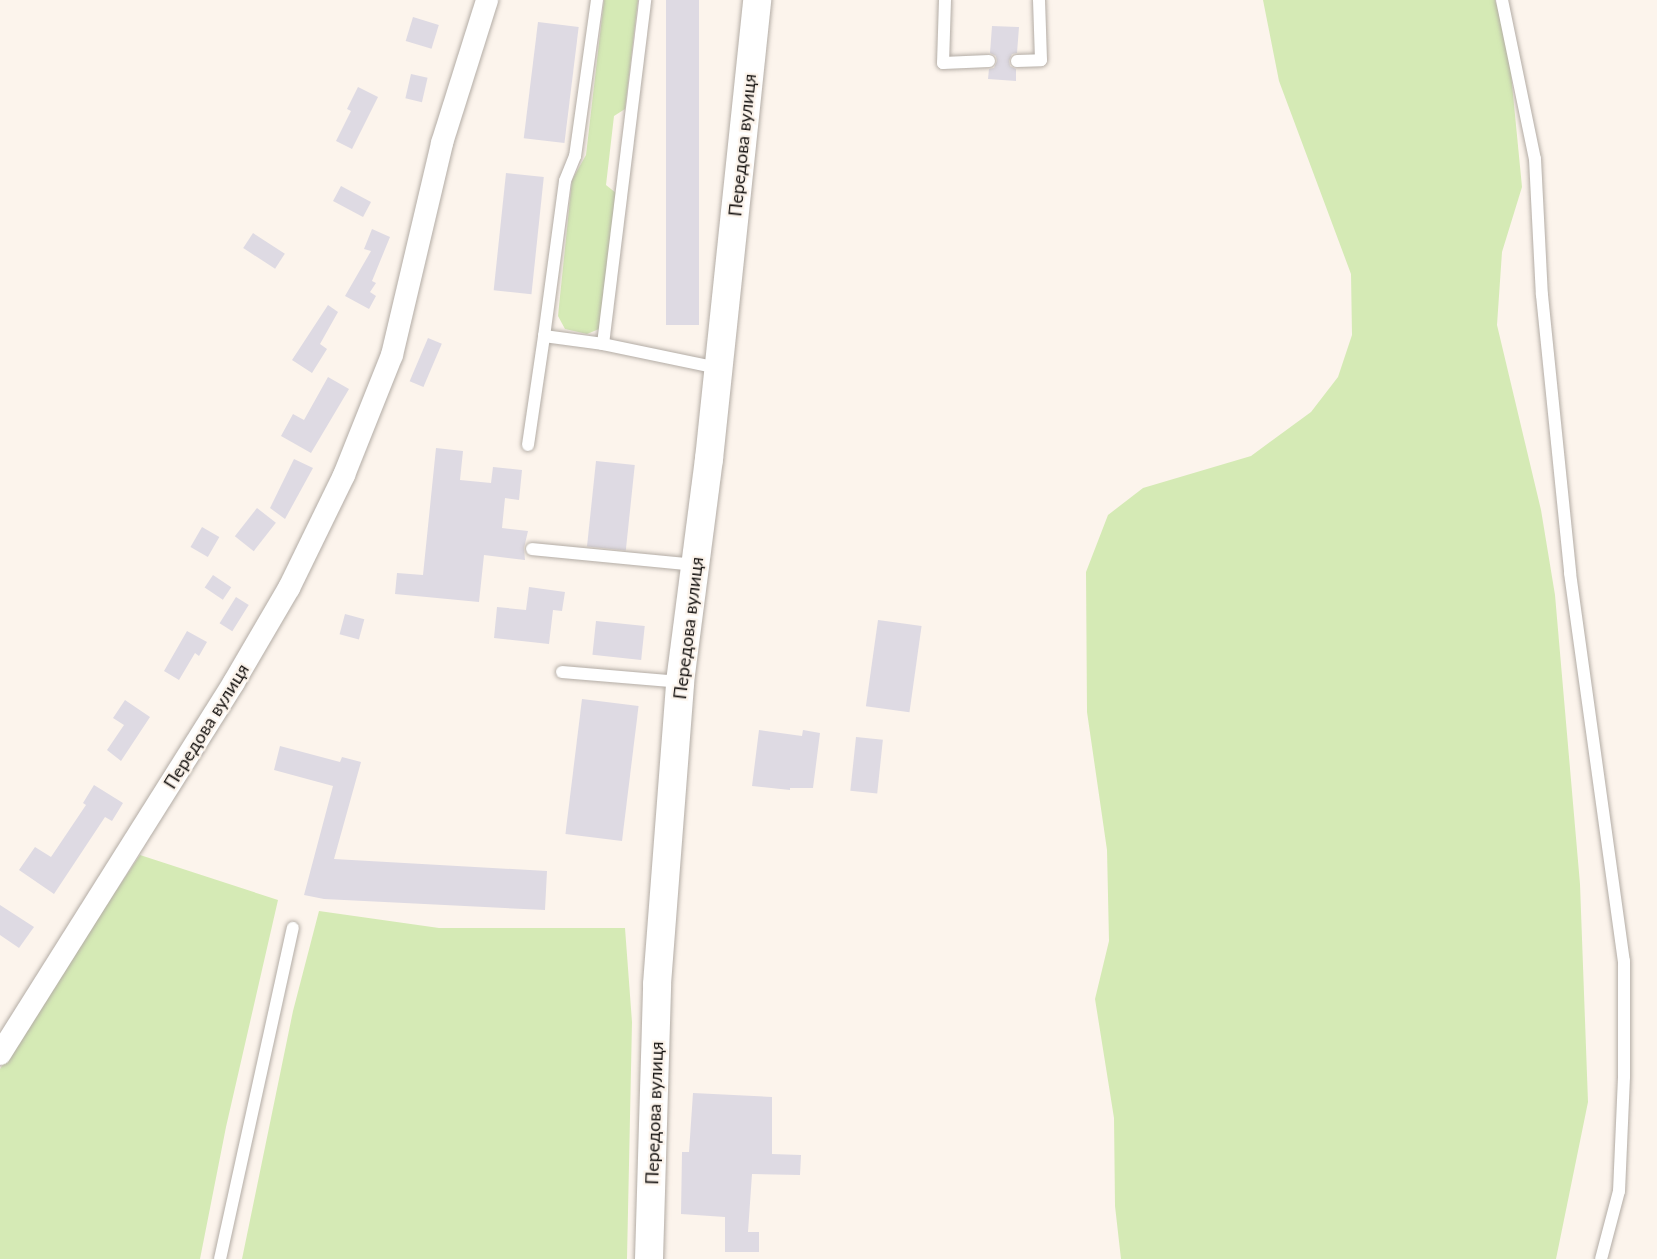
<!DOCTYPE html>
<html>
<head>
<meta charset="utf-8">
<style>
  body { margin:0 }
  #map { position:relative; width:1657px; height:1259px; overflow:hidden; background:#fcf4ec; font-family:Lato,sans-serif }
  div>[style] { position:absolute }
  .green>* { inset:0; background:#d5eab5 }
  .building>* { inset:0; background:#dedae3; transform-origin:0 0 }
  .roads { filter:drop-shadow(0 0 2px #b3aca5) drop-shadow(0 0 2px #b3aca5) }
  .service>* { height:12px; margin:-6px; padding:0 6px; transform-origin:6px; border-radius:6px; background:#fff }
  .minor>* { height:22px; margin:-11px; padding:0 11px; transform-origin:11px; border-radius:11px; background:#fff }
  .tertiary>* { height:28px; margin:-14px; padding:0 14px; transform-origin:14px; border-radius:14px; background:#fff }
  span { translate:-50% -50%; white-space:nowrap; text-align:center; line-height:1.15; -webkit-text-stroke:4.5px #fcf4ec; paint-order:stroke }
  .street-label { font-size:18px; color:#151210 }
</style>
</head>
<body>
<div id="map">
  <div class="green">
    <div style="clip-path:polygon(604px 0,638px 0,625px 109px,614px 116px,606px 185px,616px 193px,599px 329px,587px 334px,565px 329px,558px 316px,572px 180px,586px 155px)"></div>
    <div style="clip-path:polygon(1263px 0,1495px 0,1508px 43px,1522px 187px,1502px 252px,1497px 325px,1541px 510px,1555px 595px,1580px 884px,1588px 1102px,1556px 1259px,1121px 1259px,1115px 1206px,1114px 1118px,1095px 999px,1109px 941px,1107px 850px,1087px 712px,1086px 572px,1108px 515px,1143px 488px,1251px 456px,1311px 412px,1338px 377px,1352px 335px,1351px 274px,1279px 81px)"></div>
    <div style="clip-path:polygon(140px 855px,278px 900px,226px 1127px,200px 1259px,0 1259px,0 1069px,38px 1007px)"></div>
    <div style="clip-path:polygon(319px 911px,439px 928px,625px 928px,632px 1022px,627px 1259px,242px 1259px,293px 1011px)"></div>
  </div>
  <div class="building">
    <div style="left:666px;top:0;width:33px;height:325px"></div>
    <div style="left:413px;top:17px;width:27px;height:25px;rotate:17deg"></div>
    <div style="left:538px;top:22px;width:41px;height:117px;rotate:7deg"></div>
    <div style="clip-path:polygon(992px 26px,1019px 27px,1017px 53px,1012px 54px,1009px 61px,1010px 66px,1016px 69px,1016px 81px,988px 79px,989px 69px,994px 68px,997px 61px,996px 56px,990px 53px)"></div>
    <div style="left:411px;top:74px;width:17px;height:25px;rotate:13deg"></div>
    <div style="clip-path:polygon(358px 87px,378px 97px,352px 149px,336px 141px,351px 111px,347px 109px)"></div>
    <div style="left:506px;top:173px;width:38px;height:118px;rotate:6deg"></div>
    <div style="left:341px;top:186px;width:34px;height:17px;rotate:28deg"></div>
    <div style="clip-path:polygon(372px 229px,390px 237px,372px 281px,376px 283px,370px 292px,376px 296px,369px 309px,345px 296px,371px 251px,364px 249px)"></div>
    <div style="left:253px;top:233px;width:38px;height:18px;rotate:33deg"></div>
    <div style="clip-path:polygon(328px 305px,338px 312px,320px 344px,327px 349px,312px 373px,292px 360px)"></div>
    <div style="left:428px;top:338px;width:15px;height:47px;rotate:23deg"></div>
    <div style="clip-path:polygon(328px 377px,349px 389px,311px 453px,281px 436px,293px 414px,304px 420px)"></div>
    <div style="clip-path:polygon(436px 448px,463px 451px,460px 480px,491px 483px,493px 467px,522px 470px,519px 500px,505px 498px,502px 528px,528px 531px,524px 548px,525px 560px,484px 555px,479px 602px,395px 594px,397px 573px,423px 575px)"></div>
    <div style="clip-path:polygon(294px 459px,313px 468px,285px 519px,270px 508px)"></div>
    <div style="left:596px;top:461px;width:39px;height:86px;rotate:6deg"></div>
    <div style="left:257px;top:508px;width:24px;height:36px;rotate:38deg"></div>
    <div style="left:202px;top:527px;width:20px;height:23px;rotate:30deg"></div>
    <div style="left:213px;top:575px;width:22px;height:15px;rotate:34deg"></div>
    <div style="clip-path:polygon(529px 587px,565px 592px,562px 611px,553px 610px,549px 644px,494px 638px,497px 607px,526px 610px)"></div>
    <div style="left:236px;top:597px;width:15px;height:31px;rotate:32deg"></div>
    <div style="left:345px;top:614px;width:20px;height:21px;rotate:15deg"></div>
    <div style="left:878px;top:620px;width:44px;height:87px;rotate:8deg"></div>
    <div style="left:596px;top:621px;width:49px;height:34px;rotate:6deg"></div>
    <div style="clip-path:polygon(187px 631px,207px 642px,199px 656px,195px 653px,179px 680px,164px 671px)"></div>
    <div style="left:582px;top:699px;width:57px;height:136px;rotate:7deg"></div>
    <div style="clip-path:polygon(125px 700px,150px 717px,121px 761px,107px 750px,124px 725px,113px 718px)"></div>
    <div style="clip-path:polygon(759px 730px,802px 736px,803px 730px,820px 733px,813px 788px,790px 788px,790px 790px,752px 786px)"></div>
    <div style="left:856px;top:737px;width:27px;height:54px;rotate:6deg"></div>
    <div style="clip-path:polygon(280px 746px,340px 762px,342px 757px,361px 762px,334px 859px,547px 871px,545px 910px,324px 899px,304px 895px,333px 786px,274px 770px)"></div>
    <div style="clip-path:polygon(94px 785px,123px 803px,112px 821px,105px 817px,54px 894px,19px 870px,35px 847px,51px 857px,86px 805px,83px 803px)"></div>
    <div style="clip-path:polygon(0 905px,34px 927px,19px 948px,0 935px)"></div>
    <div style="clip-path:polygon(693px 1093px,772px 1097px,772px 1154px,801px 1155px,800px 1175px,752px 1174px,748px 1232px,759px 1232px,759px 1252px,725px 1252px,725px 1217px,681px 1214px,682px 1152px,689px 1152px)"></div>
  </div>
  <div class="roads">
    <div class="service">
      <div style="left:597px;top:0;width:158px;rotate:98deg"></div>
      <div style="left:575px;top:156px;width:27px;rotate:112deg"></div>
      <div style="left:565px;top:181px;width:156px;rotate:97.7deg"></div>
      <div style="left:544px;top:336px;width:60px;rotate:7.7deg"></div>
      <div style="left:603px;top:344px;width:117px;rotate:11.8deg"></div>
      <div style="left:945px;top:0;width:63px;rotate:91.8deg"></div>
      <div style="left:943px;top:63px;width:46px;rotate:-2.5deg"></div>
      <div style="left:1502px;top:0;width:162px;rotate:78.3deg"></div>
      <div style="left:1535px;top:159px;width:136px;rotate:87.1deg"></div>
      <div style="left:1542px;top:295px;width:279px;rotate:84.2deg"></div>
      <div style="left:1570px;top:573px;width:392px;rotate:82.1deg"></div>
      <div style="left:1624px;top:961px;width:116px;rotate:90deg"></div>
      <div style="left:1624px;top:1077px;width:114px;rotate:92.5deg"></div>
      <div style="left:1619px;top:1191px;width:70px;rotate:104.8deg"></div>
      <div style="left:1017px;top:61px;width:24px;rotate:-2deg"></div>
      <div style="left:1041px;top:60px;width:60px;rotate:-91.9deg"></div>
      <div style="left:603px;top:344px;width:347px;rotate:-83deg"></div>
      <div style="left:528px;top:445px;width:110px;rotate:-81.6deg"></div>
      <div style="left:532px;top:549px;width:164px;rotate:5.6deg"></div>
      <div style="left:562px;top:672px;width:118px;rotate:4.8deg"></div>
      <div style="left:220px;top:1259px;width:339px;rotate:-77.6deg"></div>
    </div>
    <div class="minor">
      <div style="left:0;top:1054px;width:439px;rotate:-57.8deg"></div>
      <div style="left:234px;top:682px;width:109px;rotate:-59.7deg"></div>
      <div style="left:289px;top:588px;width:126px;rotate:-64deg"></div>
      <div style="left:344px;top:475px;width:129px;rotate:-68.2deg"></div>
      <div style="left:392px;top:355px;width:218px;rotate:-76.7deg"></div>
      <div style="left:442px;top:143px;width:150px;rotate:-72.5deg"></div>
    </div>
    <div class="tertiary">
      <div style="left:649px;top:1259px;width:275px;rotate:-88.3deg"></div>
      <div style="left:657px;top:984px;width:303px;rotate:-85.6deg"></div>
      <div style="left:680px;top:682px;width:225px;rotate:-82.6deg"></div>
      <div style="left:709px;top:459px;width:462px;rotate:-84deg"></div>
    </div>
  </div>
  <div class="street-label">
    <span style="left:742px;top:145px;rotate:-84deg">Передова вулиця</span>
    <span style="left:688px;top:628px;rotate:-83deg">Передова вулиця</span>
    <span style="left:206px;top:726px;rotate:-58deg">Передова вулиця</span>
    <span style="left:654px;top:1113px;rotate:-88deg">Передова вулиця</span>
  </div>
</div>
</body>
</html>
